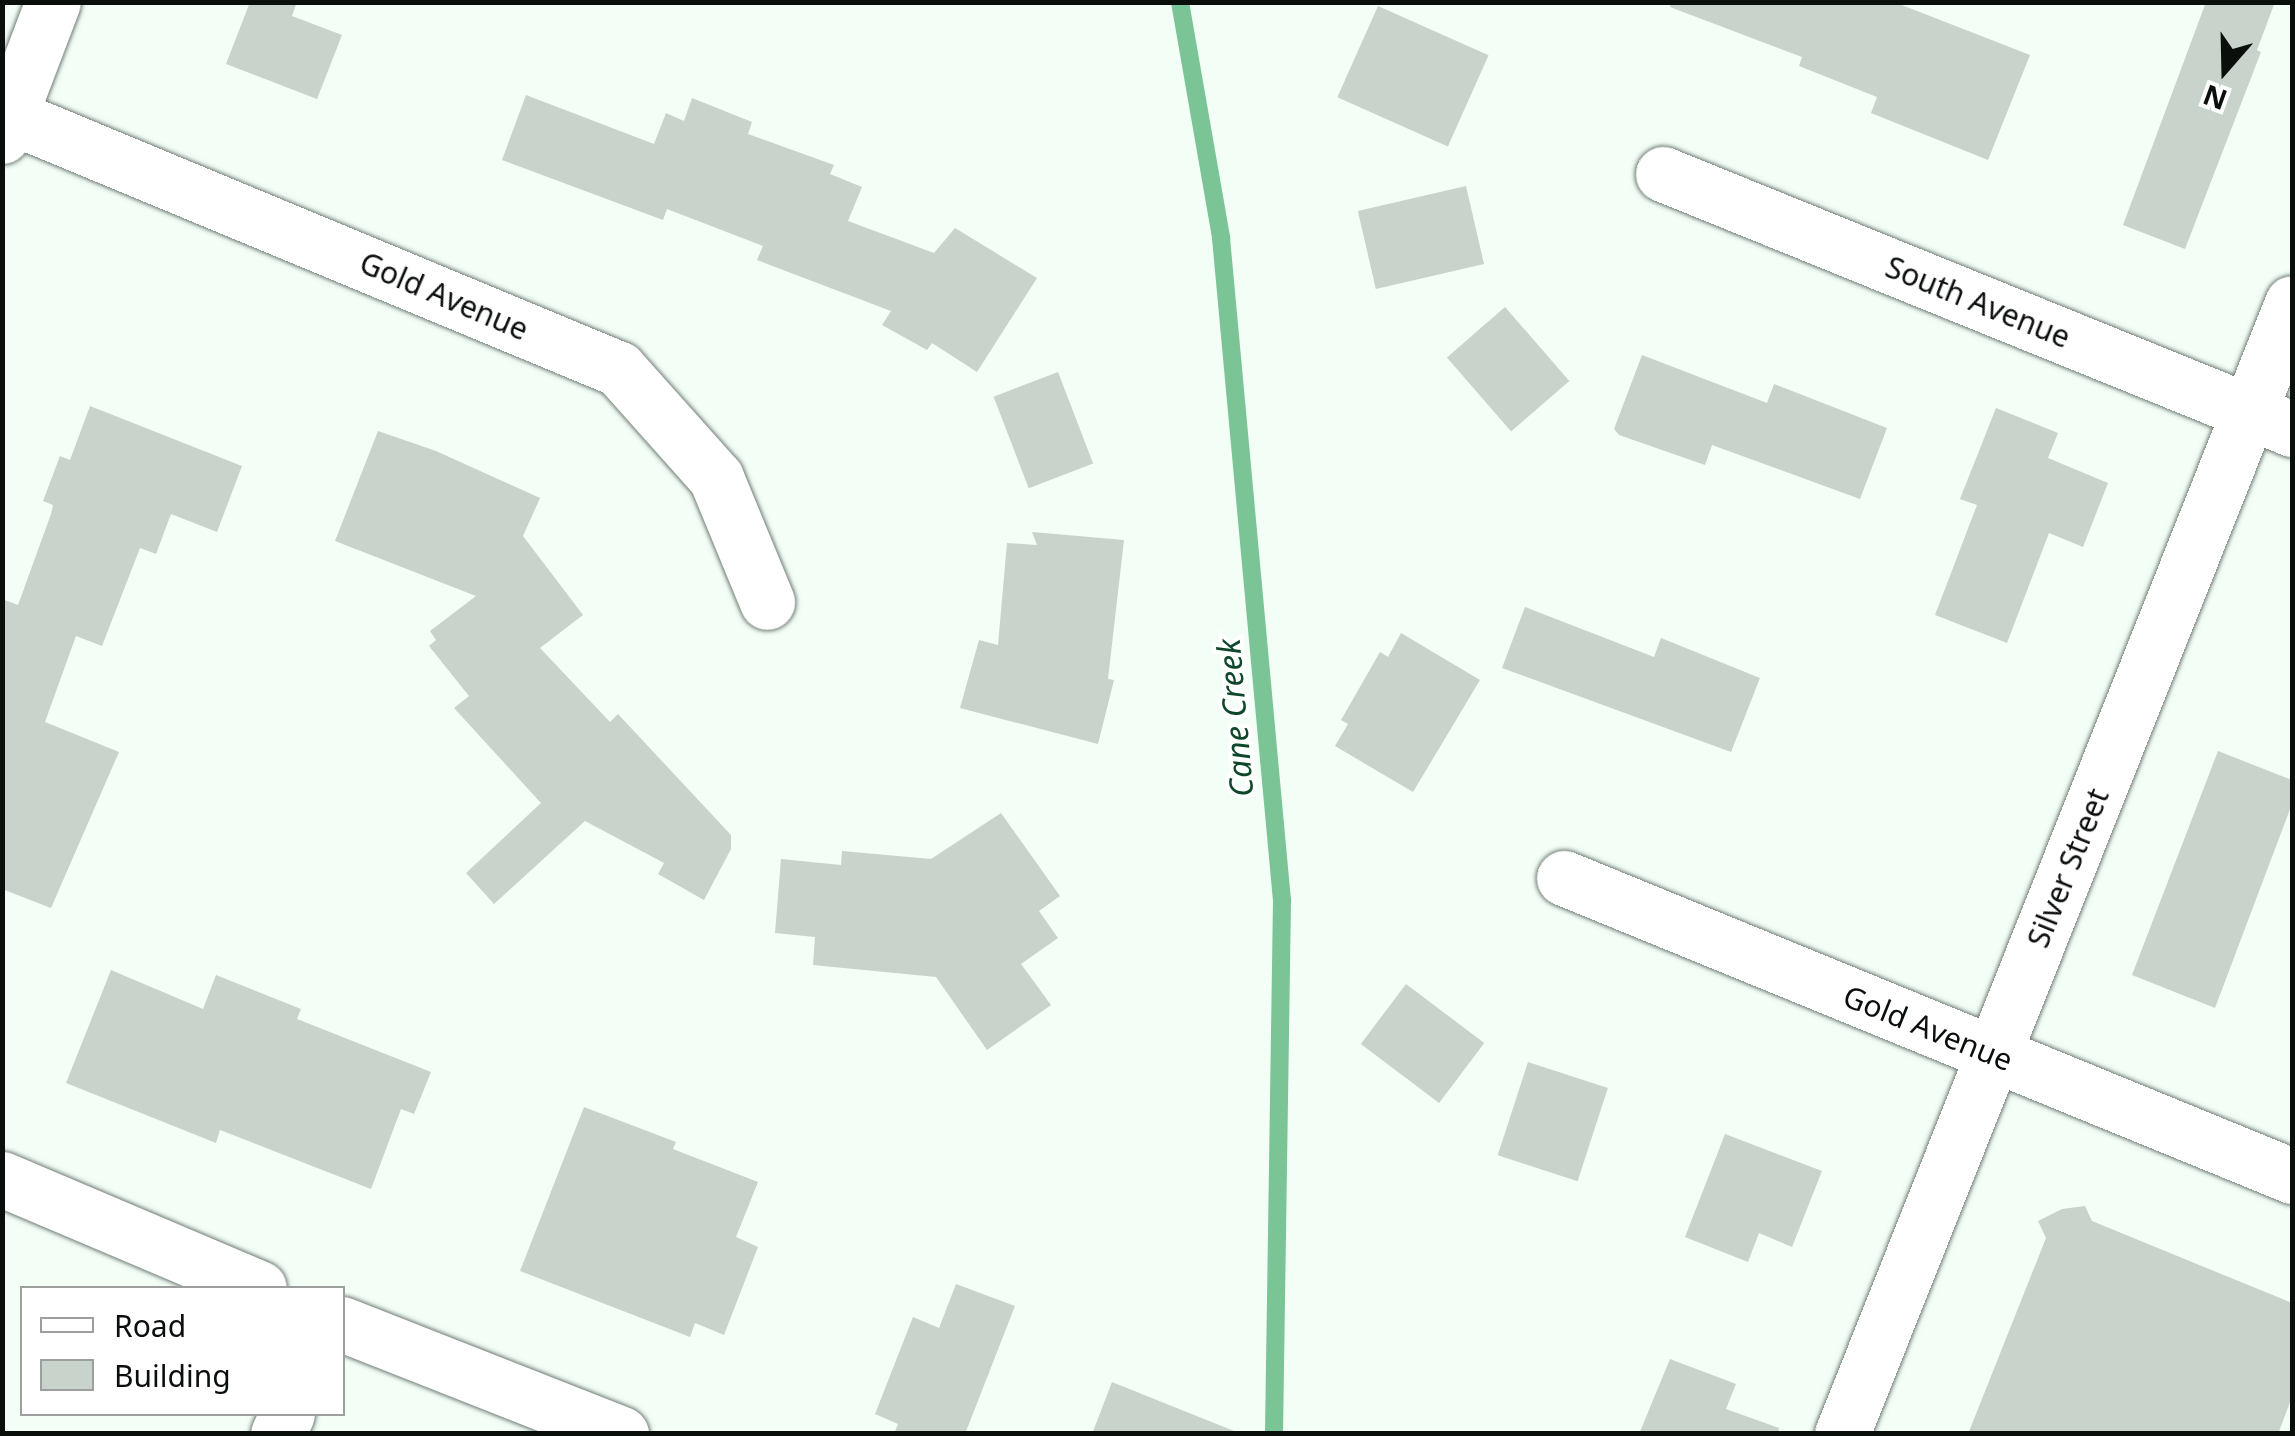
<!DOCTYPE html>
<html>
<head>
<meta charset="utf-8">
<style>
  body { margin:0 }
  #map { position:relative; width:2295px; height:1436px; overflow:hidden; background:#f2fef6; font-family:"Noto Sans",sans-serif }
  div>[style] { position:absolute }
  .stream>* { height:18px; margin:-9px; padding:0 9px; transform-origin:9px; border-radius:9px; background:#7ac496 }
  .building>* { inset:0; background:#c7d3cb; transform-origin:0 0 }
  .roads { filter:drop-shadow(0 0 2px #717c75) drop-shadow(0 0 2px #717c75) }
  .minor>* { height:55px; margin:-27.5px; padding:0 27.5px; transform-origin:27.5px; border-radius:27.5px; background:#fff }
  .tertiary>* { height:55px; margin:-27.5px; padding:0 27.5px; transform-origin:27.5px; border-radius:27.5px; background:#fff }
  span { translate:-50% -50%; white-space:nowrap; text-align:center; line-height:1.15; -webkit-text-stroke:8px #fff; paint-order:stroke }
  .street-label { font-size:30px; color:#0b0f0c }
  .water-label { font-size:32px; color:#0e472a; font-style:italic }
  .frame { position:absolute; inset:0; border:5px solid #0b0f0c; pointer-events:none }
  .legend { position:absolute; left:20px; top:1286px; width:325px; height:130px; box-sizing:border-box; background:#fff; border:2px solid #9d9f9e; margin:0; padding:12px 18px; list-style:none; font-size:30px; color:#0b0f0c }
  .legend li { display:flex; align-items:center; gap:20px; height:50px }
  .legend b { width:50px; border:2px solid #9d9f9e }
  .north { position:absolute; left:2175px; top:20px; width:100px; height:100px; -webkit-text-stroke:8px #fff; paint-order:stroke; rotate:200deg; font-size:28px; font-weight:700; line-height:40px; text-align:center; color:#0b0f0c }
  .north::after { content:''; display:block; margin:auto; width:35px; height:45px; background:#0b0f0c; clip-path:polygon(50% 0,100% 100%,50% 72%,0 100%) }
</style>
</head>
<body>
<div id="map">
  <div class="stream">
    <div style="left:1180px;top:2px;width:240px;rotate:80.1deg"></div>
    <div style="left:1221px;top:238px;width:665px;rotate:84.74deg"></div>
    <div style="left:1282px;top:900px;width:534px;rotate:90.86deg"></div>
  </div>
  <div class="building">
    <div style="clip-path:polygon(250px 2px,297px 2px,292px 16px,342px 35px,317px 99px,226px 64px)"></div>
    <div style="clip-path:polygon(1671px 2px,1894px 2px,2030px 55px,1988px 160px,1871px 113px,1877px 97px,1799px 66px,1802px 57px,1670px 7px)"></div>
    <div style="clip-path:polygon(2206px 2px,2275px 2px,2257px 50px,2261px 52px,2185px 249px,2123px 225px)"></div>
    <div style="left:1378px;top:6px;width:121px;height:100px;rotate:24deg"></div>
    <div style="clip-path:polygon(526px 95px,654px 144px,666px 113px,684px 121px,692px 98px,752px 122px,748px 134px,834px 165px,830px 174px,862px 187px,848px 221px,934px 253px,955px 228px,1037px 278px,977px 372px,932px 343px,927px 350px,882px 325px,891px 311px,757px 260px,763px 246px,667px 209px,663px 220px,502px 160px)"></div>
    <div style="left:1466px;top:186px;width:80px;height:111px;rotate:77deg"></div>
    <div style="left:1505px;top:307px;width:98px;height:77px;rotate:49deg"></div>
    <div style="clip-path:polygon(1642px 355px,1767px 403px,1774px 384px,1887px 428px,1860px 499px,1712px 445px,1705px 465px,1619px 435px,1614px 429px)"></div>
    <div style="left:1058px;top:372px;width:98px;height:69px;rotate:69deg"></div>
    <div style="clip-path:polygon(90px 406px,242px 466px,217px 532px,171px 514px,156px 554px,140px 548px,102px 646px,76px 636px,45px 722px,119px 752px,51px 908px,2px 889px,2px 599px,18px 605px,51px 514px,53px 505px,43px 501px,60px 456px,70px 460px)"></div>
    <div style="clip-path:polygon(1996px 408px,2058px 433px,2048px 458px,2108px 483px,2083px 547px,2049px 533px,2007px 643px,1935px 615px,1977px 505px,1960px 499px)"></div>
    <div style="clip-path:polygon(378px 431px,436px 451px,540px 498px,523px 536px,583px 615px,540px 648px,610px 722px,618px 714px,731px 835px,731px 849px,704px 900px,658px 874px,664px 863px,585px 821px,494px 904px,466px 873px,541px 803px,454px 708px,469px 696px,429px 646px,436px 640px,430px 631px,476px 596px,335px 541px)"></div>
    <div style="clip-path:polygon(1032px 532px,1124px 540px,1108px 679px,1114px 680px,1098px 744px,960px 708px,979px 640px,998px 645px,1007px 543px,1037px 545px)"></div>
    <div style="clip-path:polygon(1525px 607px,1654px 657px,1661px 638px,1760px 678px,1731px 752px,1502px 668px)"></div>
    <div style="clip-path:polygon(1401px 633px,1480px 680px,1413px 792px,1335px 746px,1348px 724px,1341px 720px,1380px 652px,1388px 657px)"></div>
    <div style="clip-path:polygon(2218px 751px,2292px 780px,2292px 804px,2215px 1008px,2132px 975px)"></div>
    <div style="clip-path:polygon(1001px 813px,1060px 896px,1039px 911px,1058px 938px,1021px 964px,1051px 1005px,987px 1050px,936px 977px,813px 965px,815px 937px,775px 933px,781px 859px,841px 865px,842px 851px,931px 859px)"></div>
    <div style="clip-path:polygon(111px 970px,203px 1009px,216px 975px,301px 1009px,297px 1019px,431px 1072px,414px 1114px,401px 1109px,371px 1189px,220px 1130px,216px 1143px,66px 1083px)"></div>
    <div style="left:1406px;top:984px;width:98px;height:75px;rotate:37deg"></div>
    <div style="left:1528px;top:1062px;width:84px;height:98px;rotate:18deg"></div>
    <div style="clip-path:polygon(584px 1107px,676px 1142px,673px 1149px,758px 1182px,736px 1237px,758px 1247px,724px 1335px,695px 1323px,690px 1337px,520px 1271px)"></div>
    <div style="clip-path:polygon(1725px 1134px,1822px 1171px,1792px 1247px,1759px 1233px,1748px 1262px,1685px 1237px)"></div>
    <div style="clip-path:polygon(2085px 1206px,2092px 1221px,2292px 1303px,2292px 1397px,2278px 1434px,1968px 1434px,2046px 1238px,2038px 1221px,2062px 1209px)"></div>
    <div style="clip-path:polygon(956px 1284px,1015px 1306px,965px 1434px,894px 1434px,898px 1424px,875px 1414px,913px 1317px,939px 1328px)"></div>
    <div style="clip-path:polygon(1670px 1359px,1736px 1384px,1726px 1409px,1779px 1428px,1778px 1434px,1639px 1434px)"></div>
    <div style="clip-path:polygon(1112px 1382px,1234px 1431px,1234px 1434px,1092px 1434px)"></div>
  </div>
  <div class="roads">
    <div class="minor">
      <div style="left:10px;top:116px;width:659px;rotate:22.56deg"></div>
      <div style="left:619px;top:369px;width:146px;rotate:48.3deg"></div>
      <div style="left:716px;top:478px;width:134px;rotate:67.6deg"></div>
      <div style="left:1663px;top:174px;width:679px;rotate:22.07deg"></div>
      <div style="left:1564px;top:878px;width:787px;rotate:22.26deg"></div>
      <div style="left:2px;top:1179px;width:279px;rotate:23deg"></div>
      <div style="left:342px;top:1324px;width:300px;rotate:21.5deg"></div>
      <div style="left:278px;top:1434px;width:22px;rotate:-66deg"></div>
      <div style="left:1842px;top:1434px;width:1217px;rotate:-68.3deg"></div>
    </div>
    <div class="tertiary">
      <div style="left:2px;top:136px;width:143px;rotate:-69.2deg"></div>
    </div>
  </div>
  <div class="street-label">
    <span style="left:444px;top:296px;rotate:23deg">Gold Avenue</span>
    <span style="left:1978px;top:302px;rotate:22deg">South Avenue</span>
    <span style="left:2068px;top:868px;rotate:-68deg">Silver Street</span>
    <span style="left:1928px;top:1028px;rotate:22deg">Gold Avenue</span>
  </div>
  <div class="water-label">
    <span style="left:1235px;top:718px;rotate:-95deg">Cane Creek</span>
  </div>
  <div class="frame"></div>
  <ul class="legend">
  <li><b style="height:12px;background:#fff"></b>Road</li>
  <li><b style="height:28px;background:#c7d3cb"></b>Building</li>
  </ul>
  <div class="north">N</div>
</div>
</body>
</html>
